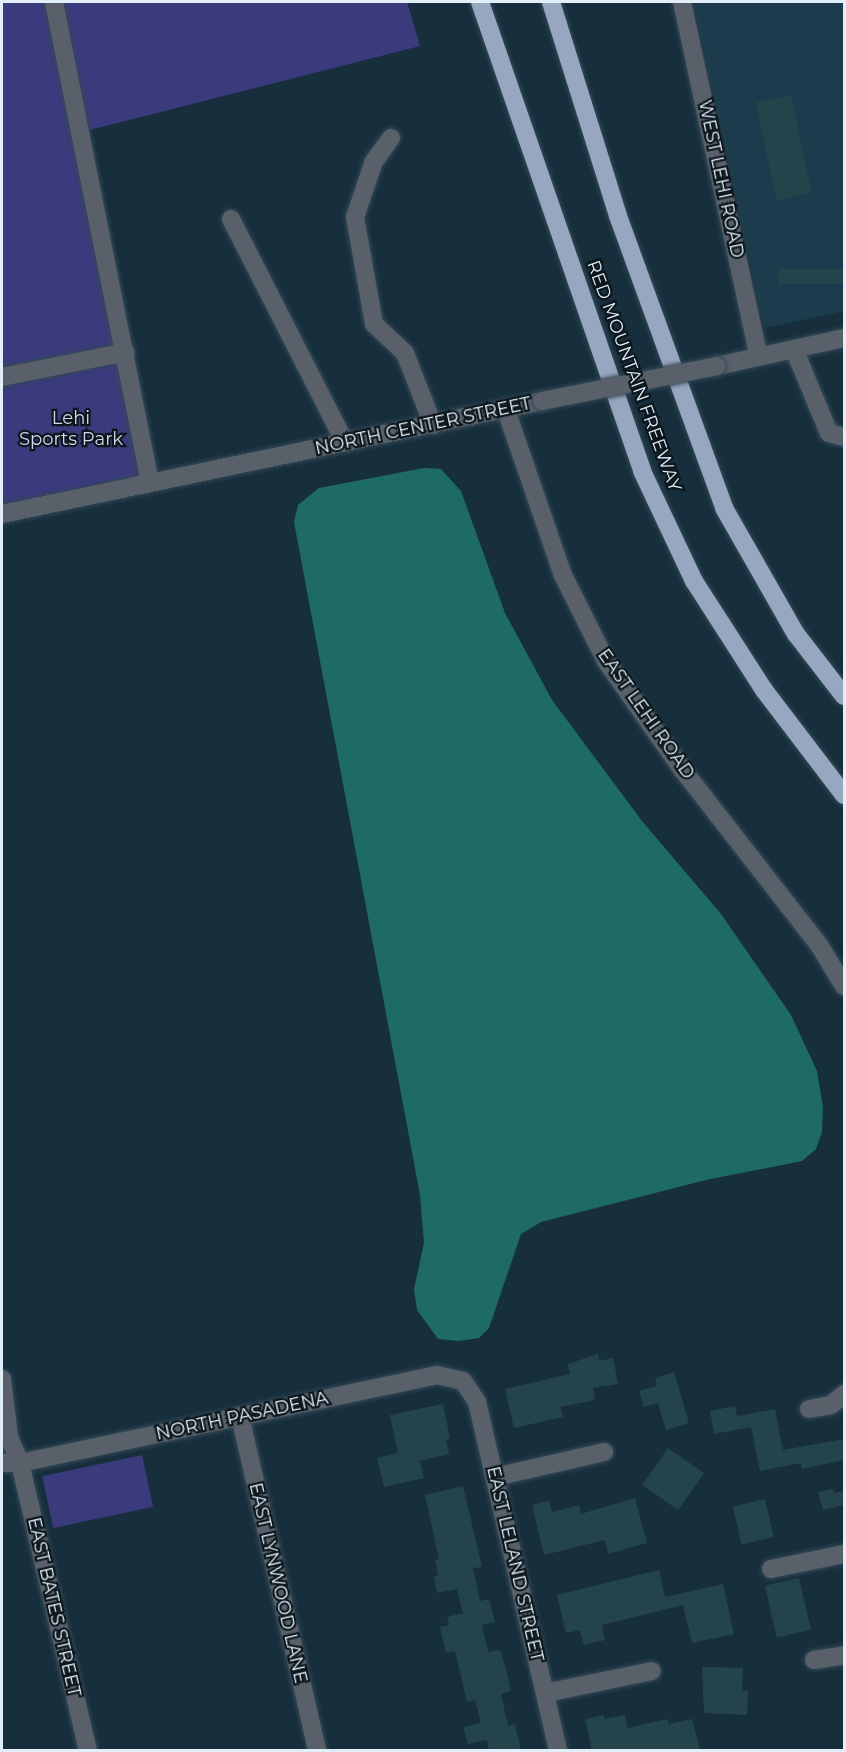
<!DOCTYPE html>
<html>
<head>
<meta charset="utf-8">
<style>
  body { margin:0 }
  #map { position:relative; width:846px; height:1752px; overflow:hidden; background:#172f3d; font-family:Montserrat,sans-serif }
  div>[style] { position:absolute }
  .built>* { inset:0; background:#1c3c4d }
  .green>* { inset:0; background:#3b3a7d; transform-origin:0 0 }
  .water>* { inset:0; background:#1e6a67 }
  .building>* { inset:0; background:#24444b; transform-origin:0 0 }
  .roads { filter:drop-shadow(0 0 2px #334a57) drop-shadow(0 0 2px #334a57) }
  .minor>* { height:18px; margin:-9px; padding:0 9px; transform-origin:9px; border-radius:9px; background:#59606a }
  .highway>* { height:18px; margin:-9px; padding:0 9px; transform-origin:9px; border-radius:9px; background:#97a7bf }
  .bridges { filter:drop-shadow(0 0 2px #334a57) drop-shadow(0 0 2px #334a57) }
  .minor-bridge>* { height:18px; margin:-9px; padding:0 9px; transform-origin:9px; border-radius:9px; background:#59606a }
  span { translate:-50% -50%; white-space:nowrap; text-align:center; line-height:1.15; -webkit-text-stroke:4.5px #0c161c; paint-order:stroke }
  .street-label { font-size:18px; color:#e1eff8 }
  .park-label { font-size:18px; color:#d3d6ec }
  .frame { position:absolute; inset:0; border:3px solid #e1eff8; pointer-events:none }
</style>
</head>
<body>
<div id="map">
  <div class="built">
    <div style="clip-path:polygon(694px 2px,844px 2px,844px 311px,765px 328px)"></div>
  </div>
  <div class="green">
    <div style="clip-path:polygon(2px 2px,407px 2px,420px 46px,82px 132px,150px 483px,2px 514px)"></div>
    <div style="left:142px;top:1455px;width:53px;height:102px;rotate:78deg"></div>
  </div>
  <div class="water">
    <div style="clip-path:polygon(424px 468px,441px 469px,461px 491px,505px 613px,552px 700px,642px 821px,721px 914px,791px 1015px,817px 1071px,823px 1107px,822px 1132px,816px 1149px,802px 1161px,706px 1180px,541px 1222px,521px 1234px,489px 1328px,479px 1338px,459px 1341px,438px 1339px,417px 1310px,414px 1289px,424px 1243px,420px 1195px,294px 522px,298px 505px,319px 488px)"></div>
  </div>
  <div class="building">
    <div style="left:791px;top:95px;width:100px;height:36px;rotate:78deg"></div>
    <div style="left:844px;top:269px;width:15px;height:66px;rotate:90deg"></div>
    <div style="clip-path:polygon(598px 1354px,599px 1361px,613px 1358px,618px 1384px,593px 1388px,595px 1400px,560px 1407px,563px 1417px,514px 1428px,505px 1389px,570px 1374px,568px 1364px)"></div>
    <div style="clip-path:polygon(674px 1372px,689px 1423px,666px 1430px,658px 1403px,644px 1407px,639px 1391px,657px 1386px,655px 1378px)"></div>
    <div style="clip-path:polygon(443px 1404px,450px 1438px,446px 1440px,449px 1454px,420px 1461px,424px 1478px,384px 1487px,377px 1458px,398px 1453px,390px 1415px)"></div>
    <div style="clip-path:polygon(735px 1406px,737px 1416px,775px 1409px,783px 1450px,844px 1439px,844px 1460px,802px 1469px,801px 1463px,760px 1471px,751px 1427px,714px 1434px,710px 1411px)"></div>
    <div style="left:668px;top:1448px;width:44px;height:45px;rotate:35deg"></div>
    <div style="clip-path:polygon(463px 1486px,482px 1567px,473px 1568px,480px 1601px,489px 1599px,495px 1622px,482px 1625px,488px 1652px,500px 1650px,506px 1669px,511px 1691px,501px 1694px,508px 1726px,515px 1724px,521px 1750px,489px 1750px,487px 1740px,468px 1744px,463px 1727px,481px 1723px,475px 1700px,467px 1702px,455px 1651px,446px 1653px,440px 1627px,449px 1625px,447px 1617px,463px 1613px,457px 1589px,437px 1593px,434px 1576px,438px 1576px,435px 1560px,439px 1559px,425px 1495px)"></div>
    <div style="clip-path:polygon(833px 1489px,834px 1493px,844px 1491px,844px 1505px,823px 1510px,818px 1492px)"></div>
    <div style="clip-path:polygon(635px 1498px,647px 1543px,608px 1554px,605px 1540px,544px 1555px,532px 1505px,549px 1500px,552px 1512px,579px 1505px,581px 1514px)"></div>
    <div style="left:765px;top:1499px;width:39px;height:33px;rotate:77deg"></div>
    <div style="clip-path:polygon(659px 1570px,665px 1597px,723px 1584px,734px 1634px,692px 1643px,683px 1605px,602px 1625px,605px 1640px,584px 1645px,580px 1630px,566px 1633px,557px 1595px)"></div>
    <div style="left:799px;top:1578px;width:53px;height:35px;rotate:77deg"></div>
    <div style="clip-path:polygon(702px 1667px,743px 1668px,742px 1691px,748px 1691px,747px 1715px,704px 1713px)"></div>
    <div style="clip-path:polygon(604px 1715px,605px 1719px,625px 1715px,628px 1728px,667px 1719px,669px 1724px,692px 1719px,700px 1750px,592px 1750px,585px 1719px)"></div>
  </div>
  <div class="roads">
    <div class="minor">
      <div style="left:54px;top:2px;width:490px;rotate:78.7deg"></div>
      <div style="left:682px;top:2px;width:363px;rotate:77.8deg"></div>
      <div style="left:391px;top:138px;width:29px;rotate:126deg"></div>
      <div style="left:374px;top:161px;width:59px;rotate:108.7deg"></div>
      <div style="left:355px;top:217px;width:109px;rotate:79.9deg"></div>
      <div style="left:374px;top:324px;width:42px;rotate:43.1deg"></div>
      <div style="left:405px;top:353px;width:77px;rotate:68.7deg"></div>
      <div style="left:231px;top:219px;width:251px;rotate:63deg"></div>
      <div style="left:794px;top:349px;width:91px;rotate:67.4deg"></div>
      <div style="left:829px;top:433px;width:16px;rotate:15deg"></div>
      <div style="left:717px;top:366px;width:130px;rotate:-12.4deg"></div>
      <div style="left:2px;top:377px;width:126px;rotate:-11.4deg"></div>
      <div style="left:506px;top:410px;width:172px;rotate:71deg"></div>
      <div style="left:562px;top:573px;width:98px;rotate:63.4deg"></div>
      <div style="left:606px;top:661px;width:132px;rotate:54.9deg"></div>
      <div style="left:682px;top:769px;width:223px;rotate:52.1deg"></div>
      <div style="left:819px;top:945px;width:48px;rotate:58.6deg"></div>
      <div style="left:2px;top:514px;width:552px;rotate:-11.82deg"></div>
      <div style="left:2px;top:1379px;width:58px;rotate:83.1deg"></div>
      <div style="left:9px;top:1437px;width:28px;rotate:67deg"></div>
      <div style="left:20px;top:1463px;width:295px;rotate:76.7deg"></div>
      <div style="left:809px;top:1409px;width:22px;rotate:-10deg"></div>
      <div style="left:831px;top:1405px;width:17px;rotate:-40deg"></div>
      <div style="left:240px;top:1416px;width:343px;rotate:77deg"></div>
      <div style="left:2px;top:1463px;width:18px"></div>
      <div style="left:20px;top:1463px;width:426px;rotate:-11.9deg"></div>
      <div style="left:437px;top:1375px;width:27px;rotate:13deg"></div>
      <div style="left:463px;top:1381px;width:25px;rotate:56deg"></div>
      <div style="left:477px;top:1402px;width:357px;rotate:76.9deg"></div>
      <div style="left:495px;top:1477px;width:112px;rotate:-12.9deg"></div>
      <div style="left:771px;top:1569px;width:75px;rotate:-11.6deg"></div>
      <div style="left:814px;top:1660px;width:30px;rotate:-9deg"></div>
      <div style="left:545px;top:1693px;width:109px;rotate:-11.6deg"></div>
    </div>
    <div class="highway">
      <div style="left:480px;top:2px;width:496px;rotate:70.9deg"></div>
      <div style="left:642px;top:471px;width:122px;rotate:64.7deg"></div>
      <div style="left:694px;top:581px;width:130px;rotate:57.3deg"></div>
      <div style="left:764px;top:690px;width:132px;rotate:52.7deg"></div>
      <div style="left:551px;top:2px;width:224px;rotate:72.6deg"></div>
      <div style="left:618px;top:216px;width:311px;rotate:70deg"></div>
      <div style="left:724px;top:508px;width:145px;rotate:60.3deg"></div>
      <div style="left:796px;top:634px;width:78px;rotate:52.3deg"></div>
    </div>
  </div>
  <div class="bridges">
    <div class="minor-bridge">
      <div style="left:542px;top:401px;width:178px;rotate:-11.3deg"></div>
    </div>
  </div>
  <div class="street-label">
    <span style="left:721px;top:179px;rotate:78deg">WEST LEHI ROAD</span>
    <span style="left:634px;top:376px;rotate:70deg">RED MOUNTAIN FREEWAY</span>
    <span style="left:423px;top:426px;rotate:-12deg">NORTH CENTER STREET</span>
    <span style="left:646px;top:714px;rotate:55deg">EAST LEHI ROAD</span>
    <span style="left:242px;top:1416px;rotate:-12deg">NORTH PASADENA</span>
    <span style="left:515px;top:1564px;rotate:77deg">EAST LELAND STREET</span>
    <span style="left:278px;top:1583px;rotate:77deg">EAST LYNWOOD LANE</span>
    <span style="left:54px;top:1607px;rotate:77deg">EAST BATES STREET</span>
  </div>
  <div class="park-label">
    <span style="left:71px;top:429px">Lehi<br>Sports Park</span>
  </div>
  <div class="frame"></div>
</div>
</body>
</html>
